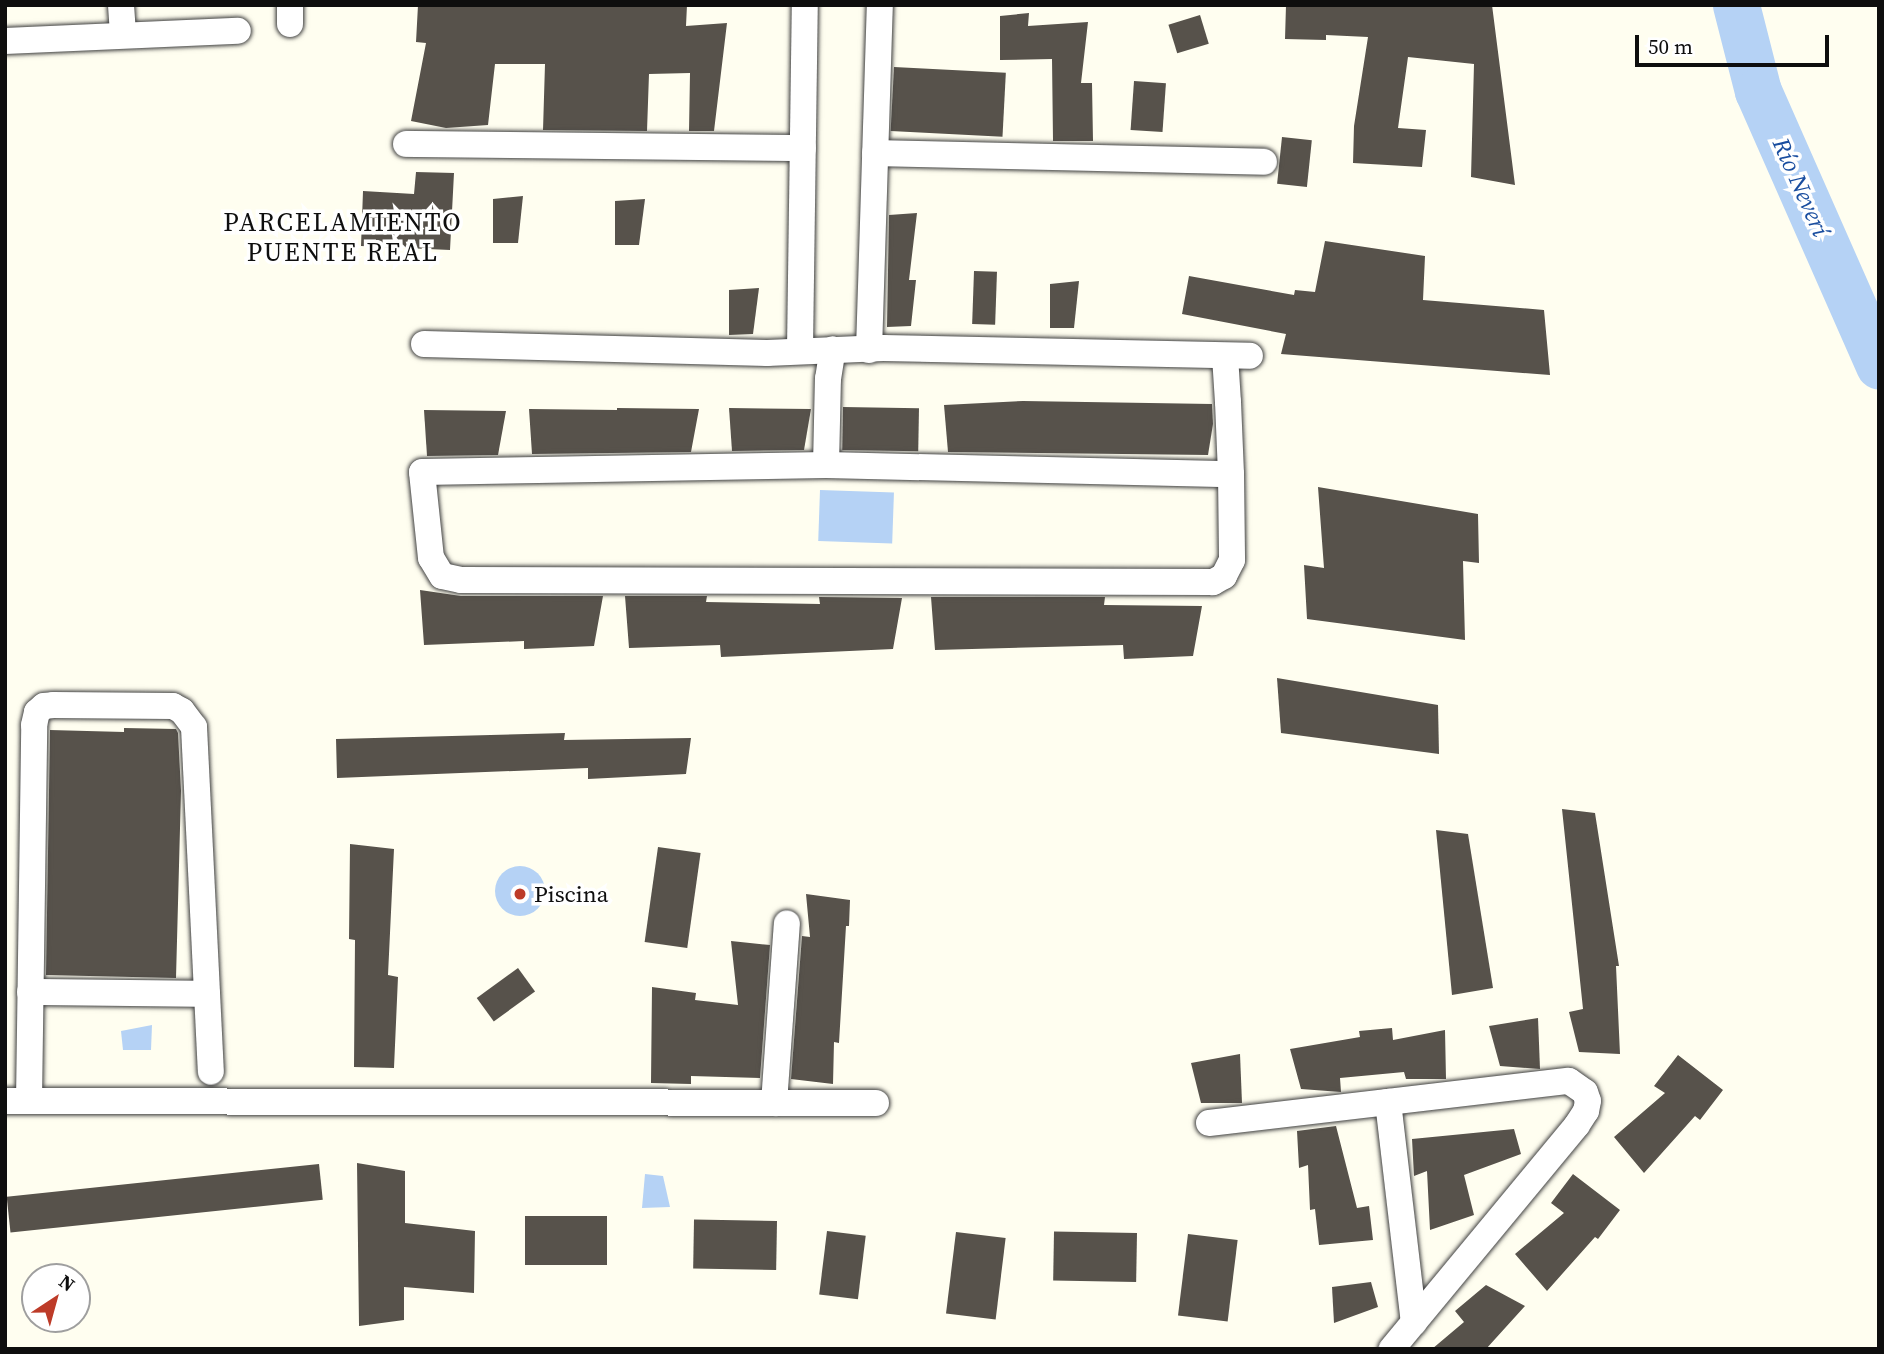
<!DOCTYPE html>
<html>
<head>
<meta charset="utf-8">
<style>
  body { margin:0 }
  #map { position:relative; width:1884px; height:1354px; overflow:hidden; background:#fffef0; font-family:"Source Serif 4",serif }
  div>[style] { position:absolute }
  .water>* { inset:0; background:#b5d2f5; transform-origin:0 0 }
  .round { border-radius:50% }
  .river>* { height:47px; margin:-23.5px; padding:0 23.5px; transform-origin:23.5px; border-radius:23.5px; background:#b5d2f5 }
  .building>* { inset:0; background:#57524b; transform-origin:0 0 }
  .roads { filter:drop-shadow(0 0 2px #414141) drop-shadow(0 0 2px #414141) }
  .street>* { height:26px; margin:-13px; padding:0 13px; transform-origin:13px; border-radius:13px; background:#fff }
  .dots>* { width:19px; height:19px; translate:-50% -50%; box-sizing:border-box; border:4px solid #fff; border-radius:50% }
  span { translate:-50% -50%; white-space:nowrap; text-align:center; line-height:1.15; -webkit-text-stroke:7px #fff; paint-order:stroke }
  .poi-label { font-size:23px; color:#0e0e0e }
  .left { translate:0 -50%; text-align:left }
  .water-label { font-size:24px; color:#194d9f; font-style:italic }
  .quarter-label { font-size:26px; color:#0e0e0e; letter-spacing:2px }
  .frame { position:absolute; inset:0; border:7px solid #0e0e0e; pointer-events:none }
  .north { position:absolute; left:21px; top:1263px; width:70px; height:70px; box-sizing:border-box; background:#fff; border:2px solid #9f9f9f; border-radius:50%; rotate:36deg; font-size:19px; font-weight:700; line-height:28px; text-align:center; color:#0e0e0e }
  .north::after { content:''; display:block; margin:auto; width:24px; height:32px; background:#bd3b28; clip-path:polygon(50% 0,100% 100%,50% 72%,0 100%) }
  .scale { position:absolute; left:1635px; top:35px; width:194px; height:32px; box-sizing:border-box; border:4px solid #0e0e0e; border-top:0; padding-left:9px; font-size:21px; line-height:24px; white-space:nowrap; color:#0e0e0e; -webkit-text-stroke:5px #fff; paint-order:stroke }
</style>
</head>
<body>
<div id="map">
  <div class="water">
    <div style="left:820px;top:490px;width:74px;height:51px;rotate:2deg"></div>
    <div class="round" style="left:495px;top:866px;width:50px;height:50px"></div>
    <div style="clip-path:polygon(152px 1025px,151px 1050px,123px 1050px,121px 1031px)"></div>
    <div style="clip-path:polygon(645px 1174px,663px 1176px,670px 1207px,642px 1208px)"></div>
  </div>
  <div class="river">
    <div style="left:1736px;top:5px;width:89px;rotate:75.7deg"></div>
    <div style="left:1758px;top:91px;width:300px;rotate:66.2deg"></div>
  </div>
  <div class="building">
    <div style="clip-path:polygon(418px 5px,687px 5px,686px 26px,727px 23px,714px 131px,689px 131px,690px 73px,649px 74px,647px 131px,543px 130px,545px 64px,495px 64px,488px 125px,446px 128px,411px 121px,426px 43px,416px 42px)"></div>
    <div style="clip-path:polygon(1286px 5px,1492px 5px,1515px 185px,1471px 177px,1474px 64px,1408px 57px,1398px 128px,1426px 130px,1422px 167px,1353px 163px,1354px 126px,1368px 37px,1326px 35px,1326px 40px,1285px 39px)"></div>
    <div style="clip-path:polygon(1029px 13px,1028px 26px,1088px 22px,1081px 83px,1092px 83px,1093px 141px,1053px 141px,1052px 59px,1000px 60px,1000px 16px)"></div>
    <div style="left:1200px;top:15px;width:30px;height:33px;rotate:73deg"></div>
    <div style="left:894px;top:67px;width:112px;height:64px;rotate:3deg"></div>
    <div style="left:1134px;top:81px;width:32px;height:49px;rotate:4deg"></div>
    <div style="left:1282px;top:137px;width:30px;height:47px;rotate:6deg"></div>
    <div style="clip-path:polygon(416px 172px,454px 173px,450px 250px,361px 246px,363px 191px,414px 194px)"></div>
    <div style="clip-path:polygon(523px 196px,518px 243px,493px 243px,493px 199px)"></div>
    <div style="clip-path:polygon(645px 199px,639px 245px,615px 245px,615px 201px)"></div>
    <div style="clip-path:polygon(917px 213px,909px 280px,916px 280px,911px 326px,887px 327px,889px 215px)"></div>
    <div style="clip-path:polygon(1325px 241px,1425px 256px,1423px 300px,1544px 310px,1550px 375px,1281px 354px,1286px 334px,1182px 314px,1189px 276px,1294px 295px,1295px 290px,1315px 292px)"></div>
    <div style="left:974px;top:271px;width:23px;height:53px;rotate:2deg"></div>
    <div style="clip-path:polygon(1079px 281px,1074px 328px,1050px 328px,1050px 284px)"></div>
    <div style="clip-path:polygon(759px 288px,753px 334px,729px 335px,729px 290px)"></div>
    <div style="clip-path:polygon(1023px 401px,1212px 404px,1213px 424px,1208px 455px,948px 452px,944px 405px)"></div>
    <div style="left:843px;top:407px;width:76px;height:43px;rotate:1deg"></div>
    <div style="clip-path:polygon(617px 408px,699px 409px,691px 452px,532px 454px,529px 409px,617px 410px)"></div>
    <div style="clip-path:polygon(729px 408px,811px 409px,804px 450px,732px 451px)"></div>
    <div style="clip-path:polygon(424px 410px,506px 411px,498px 455px,427px 456px)"></div>
    <div style="clip-path:polygon(1318px 487px,1478px 514px,1479px 563px,1463px 561px,1465px 640px,1307px 619px,1304px 565px,1324px 568px)"></div>
    <div style="clip-path:polygon(420px 590px,461px 596px,603px 596px,594px 646px,524px 649px,524px 641px,424px 645px)"></div>
    <div style="clip-path:polygon(625px 596px,707px 596px,706px 602px,820px 604px,819px 597px,902px 598px,893px 649px,721px 657px,720px 645px,629px 648px)"></div>
    <div style="clip-path:polygon(931px 597px,1105px 597px,1104px 605px,1202px 606px,1193px 656px,1124px 659px,1123px 645px,935px 650px)"></div>
    <div style="clip-path:polygon(1277px 678px,1438px 705px,1439px 754px,1281px 733px)"></div>
    <div style="clip-path:polygon(124px 728px,176px 729px,178px 733px,181px 791px,176px 978px,46px 975px,50px 730px,124px 732px)"></div>
    <div style="clip-path:polygon(565px 733px,564px 740px,691px 738px,686px 774px,588px 779px,588px 768px,337px 778px,336px 739px)"></div>
    <div style="clip-path:polygon(1562px 809px,1595px 813px,1619px 966px,1616px 966px,1620px 1054px,1579px 1052px,1569px 1012px,1583px 1009px)"></div>
    <div style="clip-path:polygon(1436px 830px,1468px 834px,1493px 988px,1452px 995px)"></div>
    <div style="clip-path:polygon(350px 844px,394px 849px,388px 975px,398px 977px,394px 1068px,354px 1067px,355px 940px,349px 939px)"></div>
    <div style="left:658px;top:847px;width:43px;height:96px;rotate:8deg"></div>
    <div style="clip-path:polygon(806px 894px,850px 900px,849px 926px,846px 926px,839px 1043px,834px 1042px,833px 1084px,791px 1079px,802px 936px,810px 937px)"></div>
    <div style="clip-path:polygon(731px 941px,770px 945px,760px 1078px,691px 1076px,691px 1084px,651px 1083px,652px 987px,696px 993px,695px 1000px,738px 1005px)"></div>
    <div style="left:518px;top:968px;width:29px;height:51px;rotate:54deg"></div>
    <div style="clip-path:polygon(1538px 1018px,1540px 1069px,1500px 1066px,1489px 1026px)"></div>
    <div style="clip-path:polygon(1392px 1028px,1393px 1040px,1445px 1030px,1446px 1079px,1406px 1079px,1404px 1072px,1340px 1078px,1341px 1092px,1301px 1089px,1290px 1049px,1360px 1037px,1359px 1031px)"></div>
    <div style="clip-path:polygon(1240px 1054px,1242px 1103px,1201px 1103px,1191px 1063px)"></div>
    <div style="clip-path:polygon(1678px 1055px,1723px 1090px,1700px 1120px,1695px 1116px,1644px 1173px,1614px 1137px,1665px 1093px,1654px 1086px)"></div>
    <div style="clip-path:polygon(1336px 1126px,1357px 1208px,1369px 1206px,1373px 1240px,1319px 1245px,1315px 1209px,1310px 1210px,1308px 1165px,1299px 1168px,1297px 1131px)"></div>
    <div style="clip-path:polygon(1514px 1129px,1521px 1154px,1464px 1175px,1474px 1215px,1430px 1230px,1427px 1171px,1414px 1176px,1412px 1139px)"></div>
    <div style="clip-path:polygon(357px 1163px,405px 1171px,405px 1223px,475px 1231px,474px 1293px,404px 1287px,404px 1320px,359px 1326px)"></div>
    <div style="left:319px;top:1164px;width:36px;height:314px;rotate:84deg"></div>
    <div style="clip-path:polygon(1573px 1174px,1620px 1210px,1598px 1239px,1595px 1237px,1547px 1291px,1515px 1254px,1564px 1213px,1551px 1203px)"></div>
    <div style="left:607px;top:1216px;width:49px;height:82px;rotate:90deg"></div>
    <div style="left:777px;top:1221px;width:49px;height:83px;rotate:91deg"></div>
    <div style="left:827px;top:1231px;width:39px;height:64px;rotate:7deg"></div>
    <div style="left:956px;top:1232px;width:50px;height:82px;rotate:7deg"></div>
    <div style="left:1137px;top:1233px;width:49px;height:83px;rotate:91deg"></div>
    <div style="left:1188px;top:1234px;width:50px;height:82px;rotate:7deg"></div>
    <div style="clip-path:polygon(1371px 1282px,1378px 1307px,1334px 1323px,1332px 1287px)"></div>
    <div style="clip-path:polygon(1486px 1285px,1525px 1306px,1486px 1349px,1432px 1349px,1464px 1322px,1455px 1311px)"></div>
  </div>
  <div class="roads">
    <div class="street">
      <div style="left:121px;top:5px;width:29px;rotate:86deg"></div>
      <div style="left:290px;top:5px;width:19px;rotate:90deg"></div>
      <div style="left:5px;top:41px;width:233px;rotate:-2.5deg"></div>
      <div style="left:406px;top:144px;width:397px;rotate:0.6deg"></div>
      <div style="left:875px;top:153px;width:389px;rotate:1.3deg"></div>
      <div style="left:424px;top:344px;width:343px;rotate:1.5deg"></div>
      <div style="left:767px;top:353px;width:116px;rotate:-2.5deg"></div>
      <div style="left:883px;top:348px;width:367px;rotate:1.2deg"></div>
      <div style="left:800px;top:349px;width:344px;rotate:-89.2deg"></div>
      <div style="left:869px;top:350px;width:345px;rotate:-88.2deg"></div>
      <div style="left:1225px;top:356px;width:46px;rotate:86.3deg"></div>
      <div style="left:1228px;top:402px;width:72px;rotate:87.6deg"></div>
      <div style="left:1231px;top:474px;width:86px;rotate:89.3deg"></div>
      <div style="left:1232px;top:560px;width:18px;rotate:117deg"></div>
      <div style="left:1224px;top:576px;width:13px;rotate:151deg"></div>
      <div style="left:1213px;top:582px;width:752px;rotate:-179.85deg"></div>
      <div style="left:461px;top:580px;width:19px;rotate:-168deg"></div>
      <div style="left:442px;top:576px;width:21px;rotate:-121deg"></div>
      <div style="left:431px;top:558px;width:86px;rotate:-96deg"></div>
      <div style="left:422px;top:472px;width:404px;rotate:-1deg"></div>
      <div style="left:826px;top:465px;width:405px;rotate:1.3deg"></div>
      <div style="left:826px;top:465px;width:86px;rotate:-88.7deg"></div>
      <div style="left:828px;top:379px;width:30px;rotate:-81deg"></div>
      <div style="left:30px;top:992px;width:177px;rotate:0.6deg"></div>
      <div style="left:5px;top:1101px;width:871px;rotate:0.13deg"></div>
      <div style="left:29px;top:1101px;width:376px;rotate:-89.2deg"></div>
      <div style="left:34px;top:725px;width:13px;rotate:-77deg"></div>
      <div style="left:37px;top:712px;width:9px;rotate:-41deg"></div>
      <div style="left:44px;top:706px;width:9px;rotate:-6deg"></div>
      <div style="left:53px;top:705px;width:120px;rotate:0.5deg"></div>
      <div style="left:173px;top:706px;width:10px;rotate:29deg"></div>
      <div style="left:182px;top:711px;width:20px;rotate:53deg"></div>
      <div style="left:194px;top:727px;width:345px;rotate:87.2deg"></div>
      <div style="left:1388px;top:1102px;width:222px;rotate:83.3deg"></div>
      <div style="left:774px;top:1103px;width:180px;rotate:-85.9deg"></div>
      <div style="left:1209px;top:1123px;width:362px;rotate:-6.7deg"></div>
      <div style="left:1569px;top:1081px;width:19px;rotate:35deg"></div>
      <div style="left:1585px;top:1092px;width:9px;rotate:72deg"></div>
      <div style="left:1588px;top:1101px;width:10px;rotate:101deg"></div>
      <div style="left:1586px;top:1111px;width:17px;rotate:123deg"></div>
      <div style="left:1577px;top:1125px;width:291px;rotate:129.6deg"></div>
    </div>
  </div>
  <div class="dots">
    <div style="left:520px;top:894px;background:#bd3b28"></div>
  </div>
  <div class="poi-label">
    <span class="left" style="left:534px;top:894px">Piscina</span>
  </div>
  <div class="water-label">
    <span style="left:1801px;top:187px;rotate:66deg">Río Neverí</span>
  </div>
  <div class="quarter-label">
    <span style="left:343px;top:238px">PARCELAMIENTO<br>PUENTE REAL</span>
  </div>
  <div class="frame"></div>
  <div class="north">N</div>
  <div class="scale">50 m</div>
</div>
</body>
</html>
